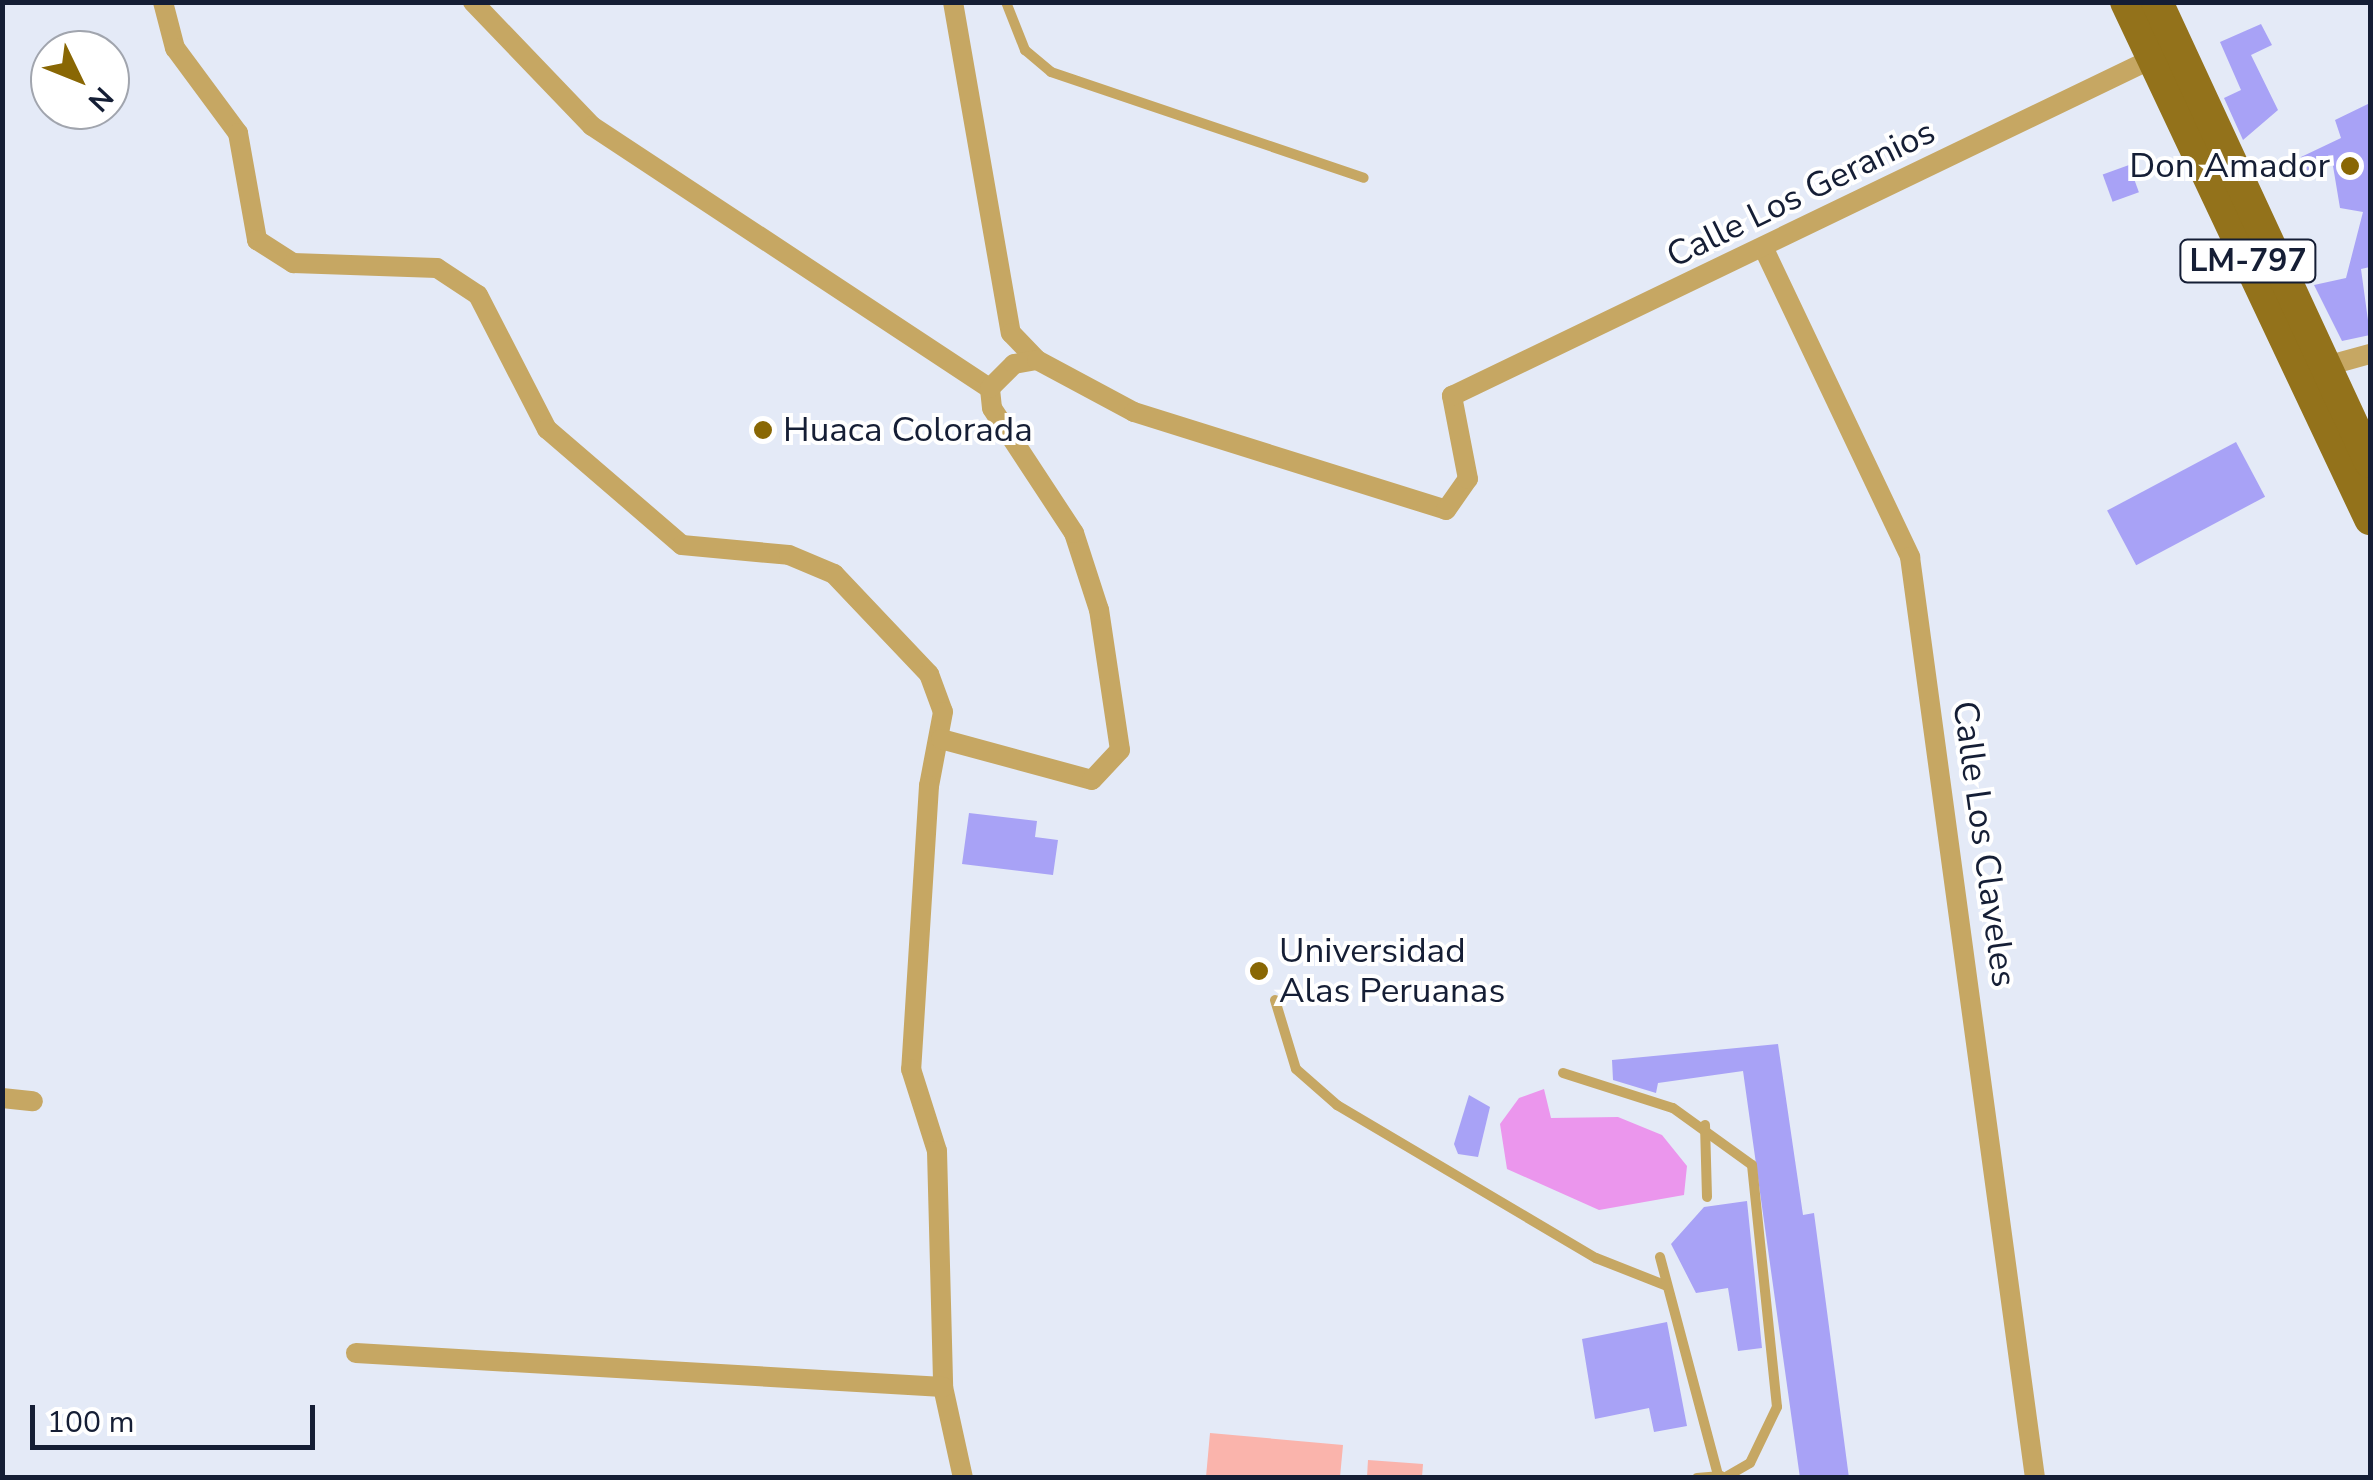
<!DOCTYPE html>
<html>
<head>
<meta charset="utf-8">
<style>
  body { margin:0 }
  #map { position:relative; width:2373px; height:1480px; overflow:hidden; background:#e4eaf7; font-family:"Nunito Sans",sans-serif }
  div>[style] { position:absolute }
  .green>* { inset:0; background:#fab4ac }
  .water>* { inset:0; background:#eb96ed }
  .building>* { inset:0; background:#a8a2f6; transform-origin:0 0 }
  .lane>* { height:10px; margin:-5px; padding:0 5px; transform-origin:5px; border-radius:5px; background:#c6a763 }
  .street>* { height:20px; margin:-10px; padding:0 10px; transform-origin:10px; border-radius:10px; background:#c6a763 }
  .primary>* { height:32px; margin:-16px; padding:0 16px; transform-origin:16px; border-radius:16px; background:#93721b }
  .dots>* { width:28px; height:28px; translate:-50% -50%; box-sizing:border-box; border:5px solid #fff; border-radius:50% }
  span { translate:-50% -50%; white-space:nowrap; text-align:center; line-height:1.15; -webkit-text-stroke:8px #fff; paint-order:stroke }
  .shield-label span { padding:2px 8px; background:#fff; border:2px solid; border-radius:8px; -webkit-text-stroke-width:0 }
  .shield-label { font-size:32px; color:#151e35; font-weight:700 }
  .poi-label { font-size:35px; color:#151e35 }
  .right { translate:-100% -50%; text-align:right }
  .left { translate:0 -50%; text-align:left }
  .street-label { font-size:35px; color:#151e35 }
  .frame { position:absolute; inset:0; border:5px solid #151e35; pointer-events:none }
  .north { position:absolute; left:30px; top:30px; width:100px; height:100px; box-sizing:border-box; background:#fff; border:2px solid #a1a5ae; border-radius:50%; rotate:133deg; font-size:28px; font-weight:700; line-height:40px; text-align:center; color:#151e35 }
  .north::after { content:''; display:block; margin:auto; width:35px; height:45px; background:#896704; clip-path:polygon(50% 0,100% 100%,50% 72%,0 100%) }
  .scale { position:absolute; left:30px; top:1405px; width:285px; height:45px; box-sizing:border-box; border:5px solid #151e35; border-top:0; padding-left:12px; font-size:30px; line-height:35px; white-space:nowrap; color:#151e35; -webkit-text-stroke:8px #fff; paint-order:stroke }
</style>
</head>
<body>
<div id="map">
  <div class="green">
    <div style="clip-path:polygon(1210px 1433px,1343px 1445px,1340px 1477px,1206px 1477px)"></div>
    <div style="clip-path:polygon(1368px 1460px,1423px 1464px,1422px 1477px,1367px 1477px)"></div>
  </div>
  <div class="water">
    <div style="clip-path:polygon(1544px 1089px,1551px 1118px,1618px 1117px,1662px 1135px,1687px 1166px,1684px 1195px,1599px 1210px,1507px 1169px,1500px 1124px,1519px 1098px)"></div>
  </div>
  <div class="building">
    <div style="clip-path:polygon(2261px 24px,2272px 45px,2251px 55px,2278px 110px,2243px 140px,2224px 98px,2241px 90px,2220px 42px)"></div>
    <div style="clip-path:polygon(2370px 103px,2370px 267px,2361px 269px,2370px 335px,2342px 341px,2314px 285px,2346px 278px,2363px 212px,2340px 208px,2332px 160px,2306px 171px,2301px 157px,2341px 138px,2335px 120px)"></div>
    <div style="left:2129px;top:165px;width:29px;height:28px;rotate:70deg"></div>
    <div style="left:2236px;top:442px;width:62px;height:146px;rotate:62deg"></div>
    <div style="clip-path:polygon(969px 813px,1037px 821px,1035px 837px,1058px 840px,1053px 875px,962px 864px)"></div>
    <div style="clip-path:polygon(1778px 1044px,1803px 1215px,1814px 1213px,1849px 1478px,1800px 1478px,1743px 1071px,1658px 1083px,1656px 1093px,1613px 1080px,1612px 1060px)"></div>
    <div style="clip-path:polygon(1469px 1095px,1490px 1107px,1478px 1157px,1458px 1154px,1454px 1144px)"></div>
    <div style="clip-path:polygon(1747px 1201px,1762px 1348px,1738px 1351px,1728px 1288px,1696px 1293px,1671px 1244px,1704px 1207px)"></div>
    <div style="clip-path:polygon(1667px 1322px,1687px 1426px,1654px 1432px,1649px 1408px,1595px 1419px,1582px 1339px)"></div>
  </div>
  <div class="lane">
    <div style="left:1006px;top:2px;width:52px;rotate:68.4deg"></div>
    <div style="left:1025px;top:50px;width:34px;rotate:40deg"></div>
    <div style="left:1051px;top:72px;width:330px;rotate:18.7deg"></div>
    <div style="left:1275px;top:1000px;width:72px;rotate:73.1deg"></div>
    <div style="left:1296px;top:1069px;width:55px;rotate:41.3deg"></div>
    <div style="left:1337px;top:1105px;width:301px;rotate:30.6deg"></div>
    <div style="left:1596px;top:1258px;width:76px;rotate:21.5deg"></div>
    <div style="left:1563px;top:1073px;width:115px;rotate:17.7deg"></div>
    <div style="left:1673px;top:1108px;width:97px;rotate:35.8deg"></div>
    <div style="left:1752px;top:1165px;width:243px;rotate:84.1deg"></div>
    <div style="left:1777px;top:1407px;width:62px;rotate:115.7deg"></div>
    <div style="left:1750px;top:1463px;width:28px;rotate:150deg"></div>
    <div style="left:1705px;top:1125px;width:72px;rotate:88.4deg"></div>
    <div style="left:1660px;top:1257px;width:226px;rotate:75.1deg"></div>
    <div style="left:1697px;top:1478px;width:24px;rotate:-5deg"></div>
  </div>
  <div class="street">
    <div style="left:163px;top:2px;width:48px;rotate:75.4deg"></div>
    <div style="left:175px;top:48px;width:106px;rotate:53.5deg"></div>
    <div style="left:238px;top:133px;width:109px;rotate:79.9deg"></div>
    <div style="left:257px;top:240px;width:43px;rotate:32.6deg"></div>
    <div style="left:293px;top:263px;width:144px;rotate:2deg"></div>
    <div style="left:437px;top:268px;width:49px;rotate:33.4deg"></div>
    <div style="left:478px;top:295px;width:151px;rotate:62.8deg"></div>
    <div style="left:547px;top:429px;width:178px;rotate:40.7deg"></div>
    <div style="left:682px;top:545px;width:107px;rotate:5.3deg"></div>
    <div style="left:789px;top:555px;width:49px;rotate:22.9deg"></div>
    <div style="left:834px;top:574px;width:138px;rotate:46.5deg"></div>
    <div style="left:929px;top:674px;width:40px;rotate:69.8deg"></div>
    <div style="left:943px;top:712px;width:75px;rotate:100.7deg"></div>
    <div style="left:929px;top:786px;width:284px;rotate:93.6deg"></div>
    <div style="left:911px;top:1069px;width:86px;rotate:72.4deg"></div>
    <div style="left:937px;top:1151px;width:236px;rotate:88.5deg"></div>
    <div style="left:943px;top:1387px;width:93px;rotate:77.6deg"></div>
    <div style="left:473px;top:2px;width:172px;rotate:46.2deg"></div>
    <div style="left:592px;top:126px;width:476px;rotate:33.4deg"></div>
    <div style="left:953px;top:2px;width:336px;rotate:80.1deg"></div>
    <div style="left:1011px;top:333px;width:37px;rotate:46deg"></div>
    <div style="left:1764px;top:249px;width:341px;rotate:64.6deg"></div>
    <div style="left:1910px;top:557px;width:929px;rotate:82.27deg"></div>
    <div style="left:2319px;top:368px;width:53px;rotate:-15.4deg"></div>
    <div style="left:941px;top:739px;width:156px;rotate:15.2deg"></div>
    <div style="left:1092px;top:780px;width:41px;rotate:-47deg"></div>
    <div style="left:1120px;top:750px;width:142px;rotate:-98.5deg"></div>
    <div style="left:1099px;top:610px;width:81px;rotate:-108deg"></div>
    <div style="left:1074px;top:533px;width:149px;rotate:-123.3deg"></div>
    <div style="left:992px;top:408px;width:20px;rotate:-96deg"></div>
    <div style="left:990px;top:388px;width:34px;rotate:-45deg"></div>
    <div style="left:1014px;top:364px;width:23px;rotate:-10deg"></div>
    <div style="left:1037px;top:360px;width:110px;rotate:28.2deg"></div>
    <div style="left:1134px;top:412px;width:327px;rotate:17.4deg"></div>
    <div style="left:1446px;top:510px;width:38px;rotate:-55deg"></div>
    <div style="left:1468px;top:479px;width:85px;rotate:-100.9deg"></div>
    <div style="left:1452px;top:396px;width:788px;rotate:-25.72deg"></div>
    <div style="left:2px;top:1098px;width:31px;rotate:6deg"></div>
    <div style="left:356px;top:1353px;width:588px;rotate:3.31deg"></div>
  </div>
  <div class="primary">
    <div style="left:2126px;top:2px;width:572px;rotate:64.73deg"></div>
    <div style="left:2157px;top:2px;width:507px;rotate:65.15deg"></div>
  </div>
  <div class="dots">
    <div style="left:2350px;top:166px;background:#896704"></div>
    <div style="left:763px;top:430px;background:#896704"></div>
    <div style="left:1259px;top:971px;background:#896704"></div>
  </div>
  <div class="shield-label">
    <span style="left:2248px;top:261px">LM-797</span>
  </div>
  <div class="poi-label">
    <span class="right" style="left:2330px;top:166px">Don Amador</span>
    <span class="left" style="left:783px;top:430px">Huaca Colorada</span>
    <span class="left" style="left:1279px;top:971px">Universidad<br>Alas Peruanas</span>
  </div>
  <div class="street-label">
    <span style="left:1801px;top:194px;rotate:-26deg">Calle Los Geranios</span>
    <span style="left:1984px;top:844px;rotate:82deg">Calle Los Claveles</span>
  </div>
  <div class="frame"></div>
  <div class="north">N</div>
  <div class="scale">100 m</div>
</div>
</body>
</html>
